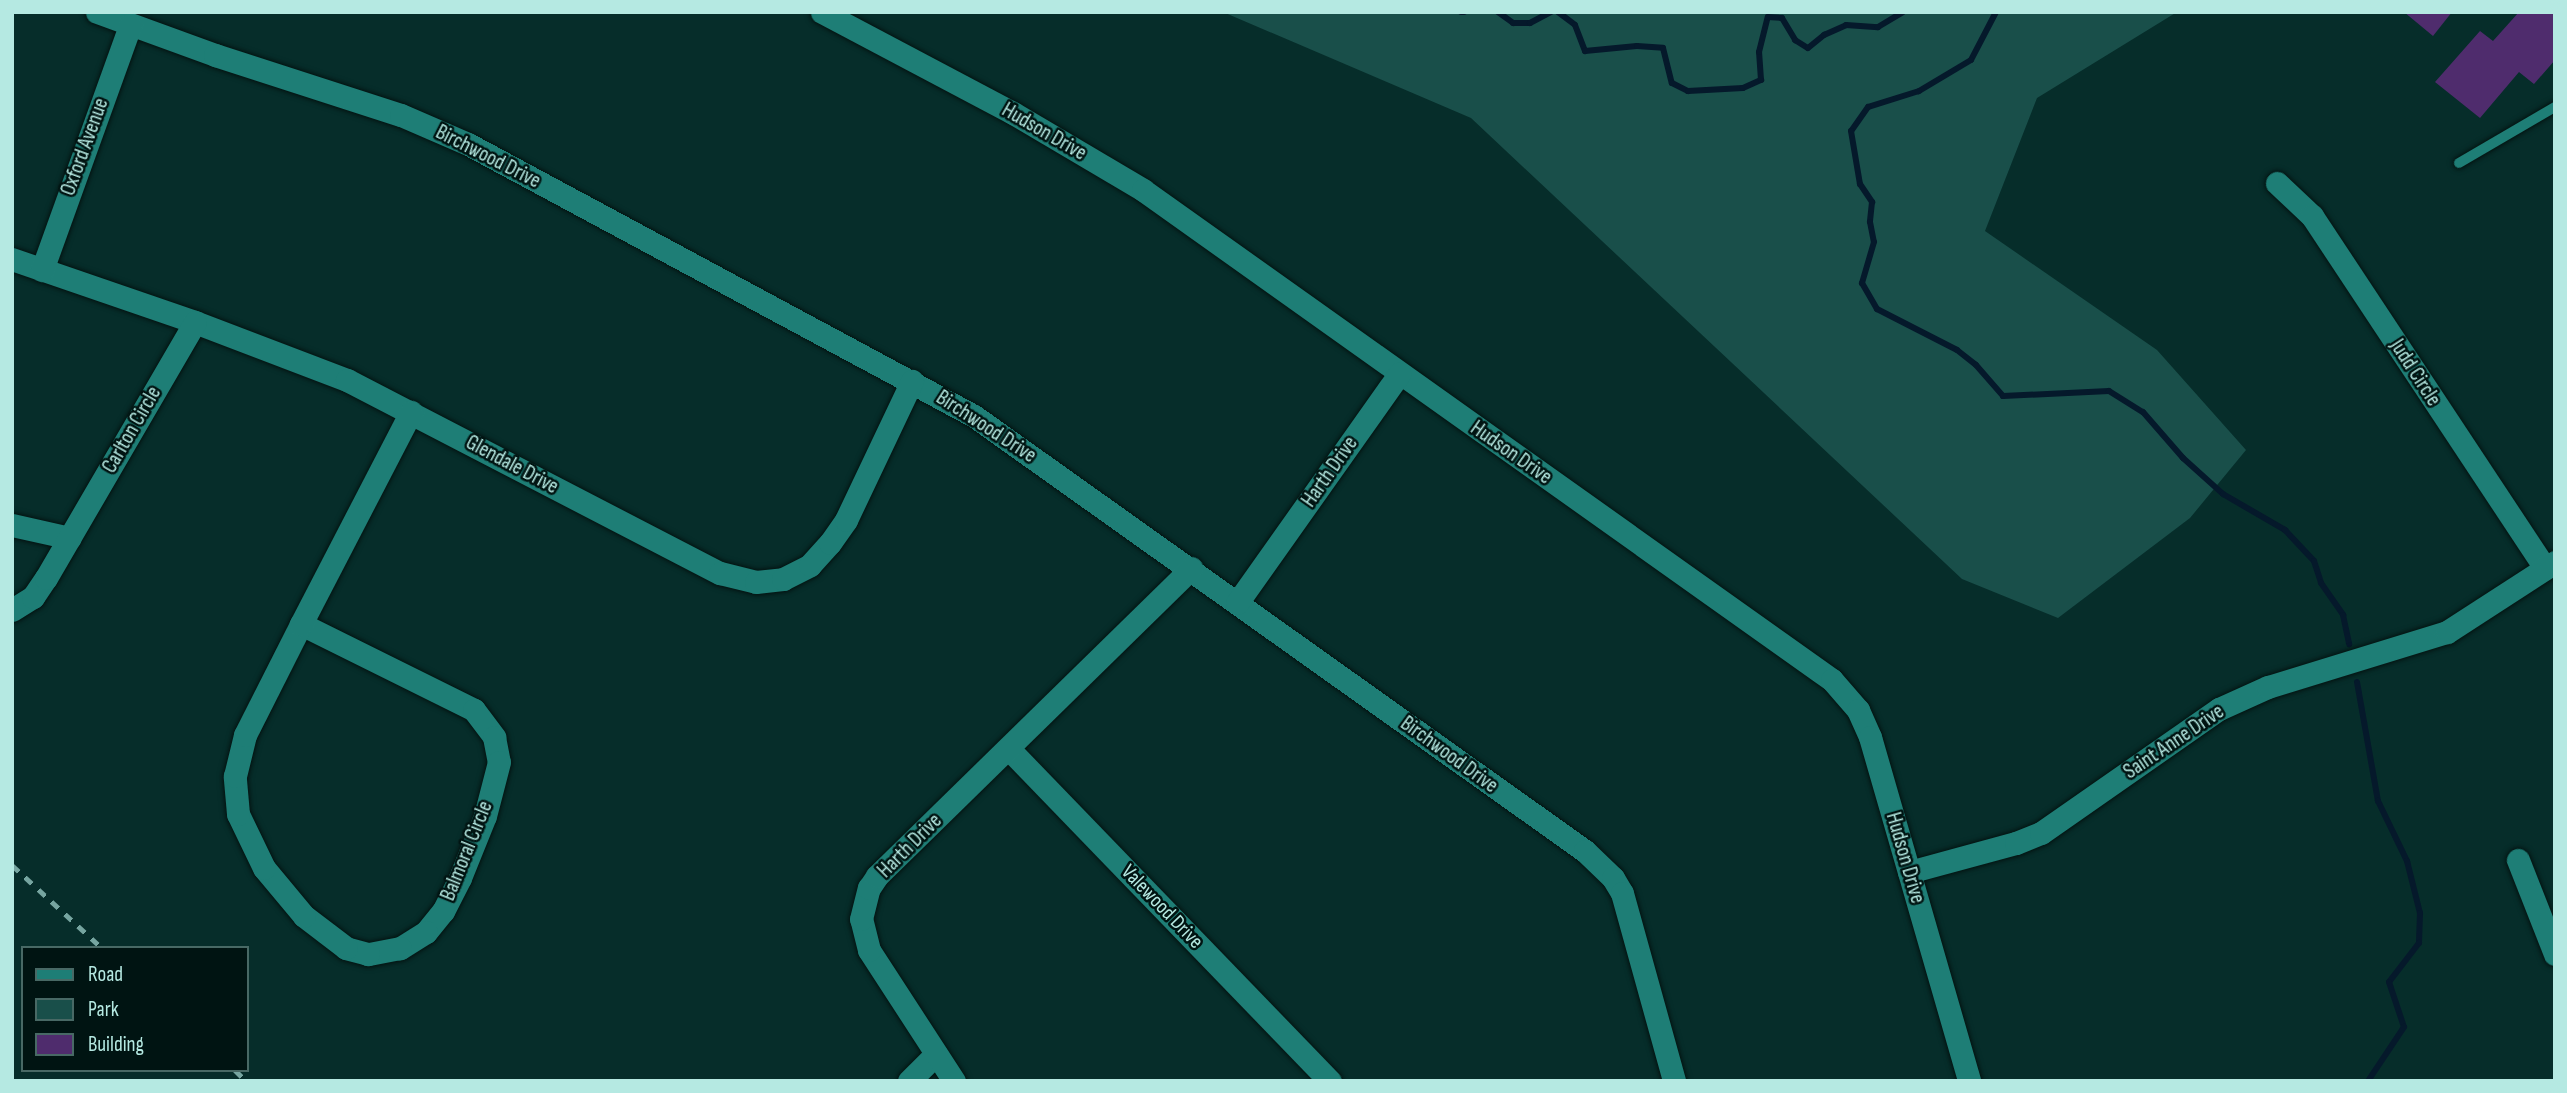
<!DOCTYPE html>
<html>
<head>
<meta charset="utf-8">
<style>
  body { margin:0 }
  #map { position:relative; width:2567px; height:1093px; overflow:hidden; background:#062d2a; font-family:"Sofia Sans Condensed",sans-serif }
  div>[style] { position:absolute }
  .green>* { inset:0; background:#194f4a }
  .stream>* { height:6px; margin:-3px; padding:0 3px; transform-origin:3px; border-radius:3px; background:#05192b }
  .building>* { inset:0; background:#4f2c6d }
  .roads { filter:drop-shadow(0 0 2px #041311) drop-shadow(0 0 2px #041311) }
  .lane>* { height:10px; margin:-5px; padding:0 5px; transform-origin:5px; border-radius:5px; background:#1e7e76 }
  .street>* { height:23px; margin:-11.5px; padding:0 11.5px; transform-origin:11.5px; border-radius:11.5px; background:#1e7e76 }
  .rail>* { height:5px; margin-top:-2.5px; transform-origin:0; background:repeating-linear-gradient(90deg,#76a5a0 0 9px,transparent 0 18px) }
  span { translate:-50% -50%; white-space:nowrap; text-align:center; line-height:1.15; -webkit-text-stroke:5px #001412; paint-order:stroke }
  .street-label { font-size:21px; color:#b5e9e2 }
  .frame { position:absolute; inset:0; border:14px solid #b5e9e2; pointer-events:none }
  .legend { position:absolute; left:21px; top:946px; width:228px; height:126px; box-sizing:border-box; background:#001412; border:2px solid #486965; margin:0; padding:9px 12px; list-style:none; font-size:21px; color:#b5e9e2 }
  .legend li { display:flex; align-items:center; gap:14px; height:35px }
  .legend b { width:35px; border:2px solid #486965 }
</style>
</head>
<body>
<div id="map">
  <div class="green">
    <div style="clip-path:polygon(1223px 12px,2177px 12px,2037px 98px,1985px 231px,2157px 350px,2246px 450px,2190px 518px,2058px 618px,1962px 579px,1471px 118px)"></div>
  </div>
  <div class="stream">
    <div style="left:1461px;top:12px;width:3px"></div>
    <div style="left:1498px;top:12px;width:19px;rotate:36deg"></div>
    <div style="left:1513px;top:23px;width:17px"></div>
    <div style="left:1530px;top:23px;width:24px;rotate:-28deg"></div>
    <div style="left:1558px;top:12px;width:21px;rotate:37deg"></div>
    <div style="left:1575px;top:25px;width:28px;rotate:69deg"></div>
    <div style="left:1585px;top:51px;width:52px;rotate:-5.5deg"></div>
    <div style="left:1637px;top:46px;width:26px;rotate:4deg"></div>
    <div style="left:1663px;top:48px;width:36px;rotate:76deg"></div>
    <div style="left:1672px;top:83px;width:18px;rotate:27deg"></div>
    <div style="left:1688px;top:91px;width:55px;rotate:-3.1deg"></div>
    <div style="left:1743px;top:88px;width:20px;rotate:-24deg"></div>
    <div style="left:1761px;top:80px;width:28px;rotate:-94deg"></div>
    <div style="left:1759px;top:52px;width:36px;rotate:-76deg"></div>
    <div style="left:1768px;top:17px;width:14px;rotate:4deg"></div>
    <div style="left:1782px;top:18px;width:26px;rotate:59deg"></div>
    <div style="left:1795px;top:40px;width:15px;rotate:32deg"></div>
    <div style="left:1808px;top:48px;width:21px;rotate:-39deg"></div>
    <div style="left:1824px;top:35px;width:24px;rotate:-24deg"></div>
    <div style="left:1846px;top:25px;width:32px;rotate:4deg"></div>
    <div style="left:1878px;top:27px;width:29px;rotate:-31deg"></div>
    <div style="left:1996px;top:12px;width:54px;rotate:117.5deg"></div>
    <div style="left:1971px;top:60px;width:61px;rotate:149.2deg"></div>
    <div style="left:1919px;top:91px;width:53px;rotate:162.6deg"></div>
    <div style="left:1868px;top:107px;width:29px;rotate:125deg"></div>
    <div style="left:1851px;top:131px;width:54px;rotate:80.4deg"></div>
    <div style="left:1860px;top:184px;width:22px;rotate:56deg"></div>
    <div style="left:1872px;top:202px;width:20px;rotate:96deg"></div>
    <div style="left:1870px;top:222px;width:20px;rotate:79deg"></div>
    <div style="left:1874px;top:242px;width:43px;rotate:106.3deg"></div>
    <div style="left:1862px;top:283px;width:30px;rotate:60deg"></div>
    <div style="left:1877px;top:309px;width:90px;rotate:27.1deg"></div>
    <div style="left:1957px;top:350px;width:24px;rotate:38deg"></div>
    <div style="left:1976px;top:365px;width:41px;rotate:48.9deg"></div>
    <div style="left:2003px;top:396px;width:106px;rotate:-2.7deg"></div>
    <div style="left:2109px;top:391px;width:40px;rotate:32deg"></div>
    <div style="left:2143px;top:412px;width:61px;rotate:49deg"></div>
    <div style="left:2183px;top:458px;width:54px;rotate:42deg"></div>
    <div style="left:2223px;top:494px;width:72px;rotate:30.1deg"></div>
    <div style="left:2285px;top:530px;width:42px;rotate:46.9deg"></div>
    <div style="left:2314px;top:561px;width:23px;rotate:72deg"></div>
    <div style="left:2321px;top:583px;width:39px;rotate:55deg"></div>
    <div style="left:2343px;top:615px;width:30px;rotate:78deg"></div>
    <div style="left:2357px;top:682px;width:121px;rotate:80deg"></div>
    <div style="left:2378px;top:801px;width:67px;rotate:64.2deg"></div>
    <div style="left:2407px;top:861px;width:54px;rotate:76deg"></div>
    <div style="left:2420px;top:913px;width:30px;rotate:92deg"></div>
    <div style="left:2419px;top:943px;width:49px;rotate:127.6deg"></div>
    <div style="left:2389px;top:982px;width:47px;rotate:71.6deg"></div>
    <div style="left:2404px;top:1027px;width:65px;rotate:123.7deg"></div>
  </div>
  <div class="building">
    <div style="clip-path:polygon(2404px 12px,2452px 12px,2433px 36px)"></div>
    <div style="clip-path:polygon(2519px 12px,2555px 12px,2555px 60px,2534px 84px,2519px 72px,2480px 118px,2435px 82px,2480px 31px,2493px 41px)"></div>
  </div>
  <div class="roads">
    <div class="lane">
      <div style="left:2459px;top:163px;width:111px;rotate:-30.3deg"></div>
    </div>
    <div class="street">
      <div style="left:97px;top:12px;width:126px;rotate:20deg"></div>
      <div style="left:215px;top:55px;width:195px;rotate:17.9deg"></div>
      <div style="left:401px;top:115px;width:73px;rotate:23.4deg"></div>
      <div style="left:468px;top:144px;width:574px;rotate:28.26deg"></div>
      <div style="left:974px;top:416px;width:750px;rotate:35.45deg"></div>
      <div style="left:1585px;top:851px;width:39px;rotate:44deg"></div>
      <div style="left:1613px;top:878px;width:17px;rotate:59deg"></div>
      <div style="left:1622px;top:893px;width:195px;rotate:74.5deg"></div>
      <div style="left:822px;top:12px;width:216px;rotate:27.9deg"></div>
      <div style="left:1013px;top:113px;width:151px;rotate:30.6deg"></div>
      <div style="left:1143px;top:190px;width:845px;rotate:35.42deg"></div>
      <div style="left:1832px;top:680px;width:40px;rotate:49deg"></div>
      <div style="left:1858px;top:710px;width:30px;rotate:66deg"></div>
      <div style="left:1870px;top:737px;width:358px;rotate:73.9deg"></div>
      <div style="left:2277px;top:183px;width:48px;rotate:43.3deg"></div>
      <div style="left:2312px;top:216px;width:422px;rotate:56.5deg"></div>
      <div style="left:12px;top:259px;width:194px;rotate:19deg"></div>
      <div style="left:195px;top:322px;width:163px;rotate:20.9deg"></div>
      <div style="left:347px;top:380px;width:420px;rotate:27.4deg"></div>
      <div style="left:720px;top:573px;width:37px;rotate:14deg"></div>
      <div style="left:756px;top:582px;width:27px;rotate:-6deg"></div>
      <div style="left:783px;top:579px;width:30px;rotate:-27deg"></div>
      <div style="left:810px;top:565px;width:30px;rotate:-48deg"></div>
      <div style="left:830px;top:543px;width:28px;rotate:-55deg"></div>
      <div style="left:846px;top:520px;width:154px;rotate:-64.6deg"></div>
      <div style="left:42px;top:270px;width:260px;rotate:-70.2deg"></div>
      <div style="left:12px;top:525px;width:59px;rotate:12.6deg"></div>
      <div style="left:1237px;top:603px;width:281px;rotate:-54.7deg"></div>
      <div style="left:12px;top:610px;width:25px;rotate:-32deg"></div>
      <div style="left:33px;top:597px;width:23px;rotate:-56deg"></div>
      <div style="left:46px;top:578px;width:296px;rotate:-59.8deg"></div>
      <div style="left:301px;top:624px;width:193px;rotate:26.4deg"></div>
      <div style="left:474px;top:710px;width:34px;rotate:53deg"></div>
      <div style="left:494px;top:737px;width:25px;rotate:79deg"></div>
      <div style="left:499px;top:762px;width:56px;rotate:104.5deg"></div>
      <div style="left:485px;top:816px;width:67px;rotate:112deg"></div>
      <div style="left:460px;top:878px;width:37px;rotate:117deg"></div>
      <div style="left:443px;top:911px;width:27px;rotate:129deg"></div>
      <div style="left:426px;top:932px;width:31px;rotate:148deg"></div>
      <div style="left:400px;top:948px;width:33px;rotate:169deg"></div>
      <div style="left:368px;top:954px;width:23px;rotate:-165deg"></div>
      <div style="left:346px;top:948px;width:53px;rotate:-142.7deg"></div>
      <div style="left:304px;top:916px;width:62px;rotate:-129.8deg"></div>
      <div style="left:264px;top:868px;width:60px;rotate:-115.7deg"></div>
      <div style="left:238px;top:814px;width:38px;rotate:-95deg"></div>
      <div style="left:235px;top:776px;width:42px;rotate:-76.3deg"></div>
      <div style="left:245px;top:735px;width:124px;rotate:-63.2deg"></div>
      <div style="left:301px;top:624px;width:239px;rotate:-62.6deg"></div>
      <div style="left:1009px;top:749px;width:462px;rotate:46deg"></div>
      <div style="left:2518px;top:860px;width:101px;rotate:68.5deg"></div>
      <div style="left:1909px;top:872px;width:111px;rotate:-15.2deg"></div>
      <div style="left:2016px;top:843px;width:27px;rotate:-22deg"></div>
      <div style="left:2041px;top:833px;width:217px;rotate:-34.9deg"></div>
      <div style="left:2219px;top:709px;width:54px;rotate:-24.2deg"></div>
      <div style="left:2268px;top:687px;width:187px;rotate:-17.1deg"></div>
      <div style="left:2447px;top:632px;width:129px;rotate:-32.9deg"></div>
      <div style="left:909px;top:1081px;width:38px;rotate:-45deg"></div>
      <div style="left:954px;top:1081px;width:156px;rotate:-123deg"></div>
      <div style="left:869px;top:950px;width:32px;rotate:-104deg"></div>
      <div style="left:861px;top:919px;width:32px;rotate:-76deg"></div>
      <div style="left:869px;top:888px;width:14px;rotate:-56deg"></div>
      <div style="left:877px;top:876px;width:440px;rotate:-44.4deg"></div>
    </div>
  </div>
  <div class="rail">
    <div style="left:12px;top:865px;width:122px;rotate:42.7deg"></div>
    <div style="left:235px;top:1070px;width:16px;rotate:45deg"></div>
  </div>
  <div class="street-label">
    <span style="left:1044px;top:132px;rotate:30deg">Hudson Drive</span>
    <span style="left:85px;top:147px;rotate:-70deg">Oxford Avenue</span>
    <span style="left:488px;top:157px;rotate:27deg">Birchwood Drive</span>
    <span style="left:2415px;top:373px;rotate:57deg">Judd Circle</span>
    <span style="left:986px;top:427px;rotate:33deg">Birchwood Drive</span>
    <span style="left:132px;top:430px;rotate:-60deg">Carlton Circle</span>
    <span style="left:1511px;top:453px;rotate:35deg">Hudson Drive</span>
    <span style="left:512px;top:465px;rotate:28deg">Glendale Drive</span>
    <span style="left:1330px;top:472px;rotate:-55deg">Harth Drive</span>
    <span style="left:2174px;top:742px;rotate:-34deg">Saint Anne Drive</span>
    <span style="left:1449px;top:755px;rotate:36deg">Birchwood Drive</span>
    <span style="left:910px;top:846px;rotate:-45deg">Harth Drive</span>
    <span style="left:467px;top:851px;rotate:-68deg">Balmoral Circle</span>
    <span style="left:1905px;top:858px;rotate:74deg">Hudson Drive</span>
    <span style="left:1162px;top:907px;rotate:46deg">Valewood Drive</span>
  </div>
  <div class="frame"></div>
  <ul class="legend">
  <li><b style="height:9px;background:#1e7e76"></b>Road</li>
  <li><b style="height:19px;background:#194f4a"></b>Park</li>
  <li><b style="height:19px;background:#4f2c6d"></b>Building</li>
  </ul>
</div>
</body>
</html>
